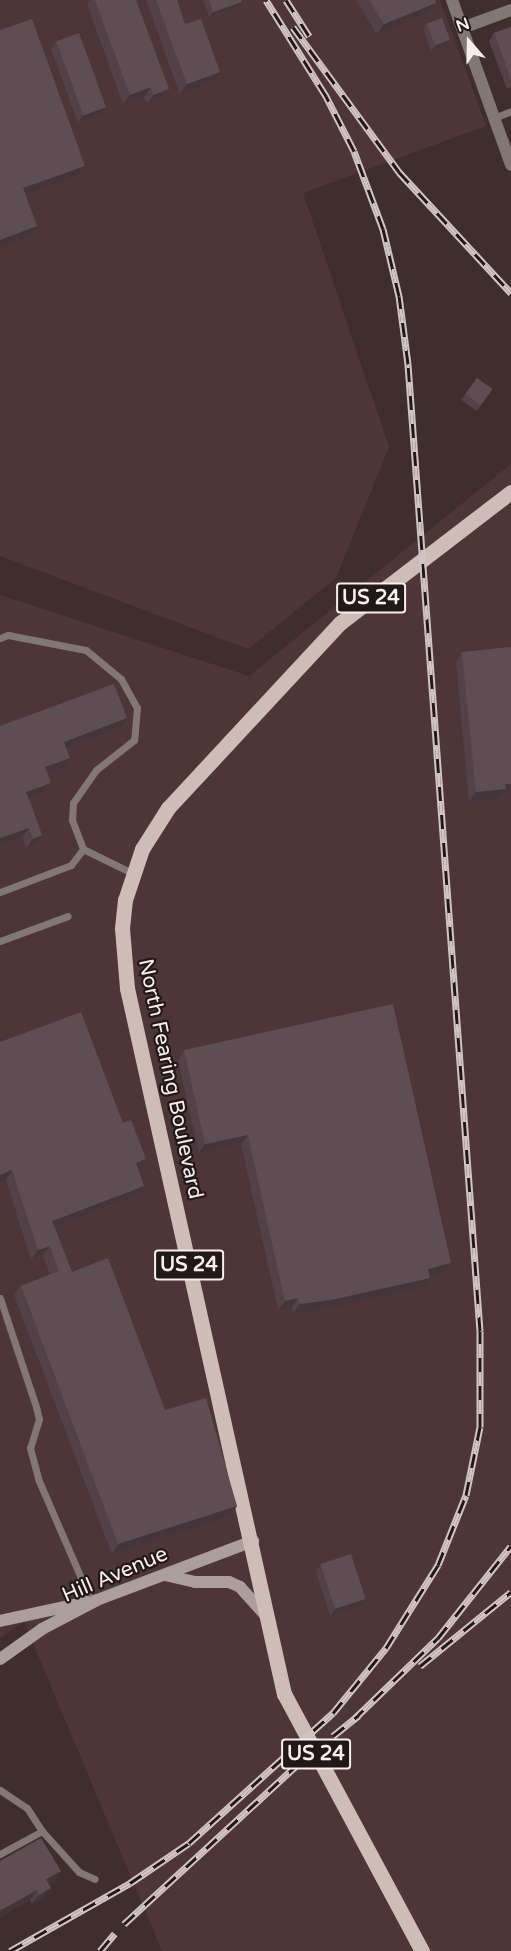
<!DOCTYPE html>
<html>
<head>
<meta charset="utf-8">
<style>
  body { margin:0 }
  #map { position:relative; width:511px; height:1951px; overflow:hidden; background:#402e2f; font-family:"Varela Round",sans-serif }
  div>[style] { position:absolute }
  .built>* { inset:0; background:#4e3537 }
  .lane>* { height:7px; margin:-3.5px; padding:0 3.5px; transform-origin:3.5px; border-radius:3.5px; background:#817875 }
  .street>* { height:12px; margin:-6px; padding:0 6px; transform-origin:6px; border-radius:6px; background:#817875 }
  .secondary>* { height:12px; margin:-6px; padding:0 6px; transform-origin:6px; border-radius:6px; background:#ac9e9a }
  .primary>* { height:15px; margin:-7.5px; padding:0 7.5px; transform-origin:7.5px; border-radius:7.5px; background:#cebcb6 }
  .rail>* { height:7px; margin-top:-3.5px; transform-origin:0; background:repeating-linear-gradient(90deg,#211919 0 14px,#d1c4c4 0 28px); box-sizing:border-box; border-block:2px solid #d1c4c4 }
  .wall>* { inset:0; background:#524248; transform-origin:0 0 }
  .shaded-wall>* { inset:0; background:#42363b }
  .building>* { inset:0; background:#5f4d54; transform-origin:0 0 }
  span { translate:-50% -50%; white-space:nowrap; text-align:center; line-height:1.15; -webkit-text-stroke:4.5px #211919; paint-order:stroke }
  .shield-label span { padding:2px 4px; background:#211919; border:2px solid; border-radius:4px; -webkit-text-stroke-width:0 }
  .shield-label { font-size:20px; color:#f9eded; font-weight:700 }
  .street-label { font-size:21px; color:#f9eded }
  .north { position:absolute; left:439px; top:12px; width:60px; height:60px; -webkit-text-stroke:4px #211919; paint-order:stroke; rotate:340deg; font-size:16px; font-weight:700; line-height:24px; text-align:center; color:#f9eded }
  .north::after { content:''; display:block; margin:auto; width:21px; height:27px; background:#f9eded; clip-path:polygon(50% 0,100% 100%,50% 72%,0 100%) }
</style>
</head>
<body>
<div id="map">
  <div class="built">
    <div style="clip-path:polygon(0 0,440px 0,486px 126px,303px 193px,389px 447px,336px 578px,248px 649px,0 556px)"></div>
    <div style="clip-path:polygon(511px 464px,511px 1951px,162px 1951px,24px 1622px,0 1638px,0 595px,249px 676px)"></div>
  </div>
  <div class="lane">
    <div style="left:494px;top:118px;width:18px;rotate:-22deg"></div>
    <div style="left:0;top:638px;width:9px;rotate:-21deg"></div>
    <div style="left:8px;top:635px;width:79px;rotate:10.9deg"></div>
    <div style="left:86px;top:650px;width:45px;rotate:39.6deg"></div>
    <div style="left:121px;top:679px;width:33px;rotate:61deg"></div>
    <div style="left:137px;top:708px;width:32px;rotate:95deg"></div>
    <div style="left:134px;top:740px;width:48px;rotate:141.7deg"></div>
    <div style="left:96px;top:770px;width:40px;rotate:124.9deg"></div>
    <div style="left:73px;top:803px;width:17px;rotate:93deg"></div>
    <div style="left:72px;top:820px;width:31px;rotate:69deg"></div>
    <div style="left:83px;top:849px;width:55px;rotate:26.1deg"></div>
    <div style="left:0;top:892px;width:76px;rotate:-20.8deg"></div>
    <div style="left:71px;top:865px;width:20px;rotate:-53deg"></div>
    <div style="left:0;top:941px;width:72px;rotate:-20.2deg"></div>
    <div style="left:0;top:1298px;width:115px;rotate:71.7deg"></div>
    <div style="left:36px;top:1407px;width:12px;rotate:76deg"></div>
    <div style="left:39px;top:1419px;width:30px;rotate:107deg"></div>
    <div style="left:30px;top:1448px;width:34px;rotate:75deg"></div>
    <div style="left:39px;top:1481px;width:131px;rotate:66.6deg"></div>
    <div style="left:0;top:1790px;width:32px;rotate:34deg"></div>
    <div style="left:27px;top:1808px;width:27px;rotate:57deg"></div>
    <div style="left:42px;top:1831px;width:55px;rotate:47.9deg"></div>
    <div style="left:79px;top:1872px;width:17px;rotate:24deg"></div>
    <div style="left:0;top:1854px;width:48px;rotate:-28.7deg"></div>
  </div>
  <div class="street">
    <div style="left:452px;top:0;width:175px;rotate:70.3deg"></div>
    <div style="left:462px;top:28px;width:52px;rotate:-20.2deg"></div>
  </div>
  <div class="secondary">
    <div style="left:165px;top:1575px;width:31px;rotate:13deg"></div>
    <div style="left:195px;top:1582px;width:34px"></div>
    <div style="left:229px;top:1582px;width:12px;rotate:24deg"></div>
    <div style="left:240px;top:1587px;width:40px;rotate:48deg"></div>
    <div style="left:0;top:1621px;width:89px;rotate:-12.3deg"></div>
    <div style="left:0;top:1659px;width:52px;rotate:-35.5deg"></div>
    <div style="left:42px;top:1629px;width:62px;rotate:-27.8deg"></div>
    <div style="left:97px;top:1600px;width:167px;rotate:-20.7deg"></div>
  </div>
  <div class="primary">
    <div style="left:422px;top:1951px;width:292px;rotate:-118.2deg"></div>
    <div style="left:284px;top:1694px;width:723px;rotate:-102.54deg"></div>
    <div style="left:127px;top:988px;width:60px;rotate:-94.8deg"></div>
    <div style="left:122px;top:928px;width:28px;rotate:-84deg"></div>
    <div style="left:125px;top:900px;width:54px;rotate:-71.6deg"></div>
    <div style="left:142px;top:849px;width:49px;rotate:-57.6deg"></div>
    <div style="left:168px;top:808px;width:253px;rotate:-47.1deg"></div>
    <div style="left:340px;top:623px;width:215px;rotate:-37.5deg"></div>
  </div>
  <div class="rail">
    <div style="left:286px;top:0;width:43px;rotate:57.4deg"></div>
    <div style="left:293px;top:27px;width:180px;rotate:53.8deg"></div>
    <div style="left:399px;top:172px;width:165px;rotate:47.2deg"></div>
    <div style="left:420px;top:1666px;width:117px;rotate:-39.1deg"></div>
    <div style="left:353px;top:1720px;width:118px;rotate:-44deg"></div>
    <div style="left:438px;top:1638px;width:117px;rotate:-51.6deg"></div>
    <div style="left:333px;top:1736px;width:33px;rotate:-39deg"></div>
    <div style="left:124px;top:1924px;width:235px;rotate:-42.6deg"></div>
    <div style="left:10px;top:1951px;width:138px;rotate:-29.5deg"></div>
    <div style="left:130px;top:1883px;width:71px;rotate:-34.1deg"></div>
    <div style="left:189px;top:1843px;width:194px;rotate:-42.1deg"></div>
    <div style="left:333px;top:1713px;width:84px;rotate:-50.8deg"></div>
    <div style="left:386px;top:1648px;width:98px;rotate:-57.9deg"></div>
    <div style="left:438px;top:1565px;width:75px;rotate:-68.2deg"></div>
    <div style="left:466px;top:1495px;width:69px;rotate:-78.4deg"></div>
    <div style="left:480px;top:1427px;width:96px;rotate:-90deg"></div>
    <div style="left:480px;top:1331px;width:970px;rotate:-94.26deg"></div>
    <div style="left:408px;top:364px;width:69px;rotate:-97.5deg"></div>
    <div style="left:399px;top:296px;width:69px;rotate:-103.4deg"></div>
    <div style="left:383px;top:229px;width:83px;rotate:-110.4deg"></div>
    <div style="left:354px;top:151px;width:62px;rotate:-117deg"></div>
    <div style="left:326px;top:96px;width:113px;rotate:-122deg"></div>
    <div style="left:100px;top:1951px;width:23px;rotate:-50deg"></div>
  </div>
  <div class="wall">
    <div style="clip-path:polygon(90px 0,136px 0,169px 89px,162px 99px,147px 104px,144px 97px,123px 104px,87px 4px)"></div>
    <div style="clip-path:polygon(146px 0,177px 0,185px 24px,213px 81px,180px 94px)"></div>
    <div style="clip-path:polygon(203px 0,241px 0,242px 2px,238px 7px,209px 17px)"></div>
    <div style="clip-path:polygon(356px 0,435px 0,436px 3px,429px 13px,377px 34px)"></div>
    <div style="clip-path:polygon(427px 23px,450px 40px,446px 46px,431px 51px,423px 28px)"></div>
    <div style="clip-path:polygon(511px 27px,511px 87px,507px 89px,489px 41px,494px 33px)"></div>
    <div style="clip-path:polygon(56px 41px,106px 107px,101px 115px,78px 123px,51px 49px)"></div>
    <div style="left:477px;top:378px;width:19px;height:27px;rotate:36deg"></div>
    <div style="clip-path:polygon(511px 647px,511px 792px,503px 793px,499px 799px,469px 802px,456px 662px,462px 652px)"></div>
    <div style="clip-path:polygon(127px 718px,120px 728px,66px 748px,70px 758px,63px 768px,47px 773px,44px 793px,29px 798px,42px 835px,36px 845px,26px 848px,22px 837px,0 726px)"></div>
    <div style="clip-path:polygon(0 1042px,140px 1169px,138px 1169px,144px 1186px,138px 1195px,55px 1227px,72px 1272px,165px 1410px,237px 1506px,230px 1516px,112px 1554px,14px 1295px,21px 1286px,50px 1274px,43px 1255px,31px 1260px,6px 1180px,0 1182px)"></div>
    <div style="clip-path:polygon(184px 1050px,444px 1273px,430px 1276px,424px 1287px,324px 1309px,293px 1314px,292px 1307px,278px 1310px,241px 1144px,199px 1153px,178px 1060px)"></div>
    <div style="clip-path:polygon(321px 1564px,366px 1599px,360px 1606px,330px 1616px,316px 1571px)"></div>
    <div style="clip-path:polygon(0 1861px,61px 1871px,54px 1881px,48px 1884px,44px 1898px,32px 1904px,30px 1900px,0 1917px)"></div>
  </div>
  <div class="shaded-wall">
    <div style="clip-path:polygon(242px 2px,238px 7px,209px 17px,213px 12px)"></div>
    <div style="clip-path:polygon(436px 3px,429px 13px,377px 34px,384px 24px)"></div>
    <div style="clip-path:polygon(450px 40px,446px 46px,431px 51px,435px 46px)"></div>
    <div style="clip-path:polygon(220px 72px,213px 81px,180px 94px,187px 84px)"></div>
    <div style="clip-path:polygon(151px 87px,144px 97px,123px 104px,130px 95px)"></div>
    <div style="clip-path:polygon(169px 89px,162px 99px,147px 104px,153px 95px)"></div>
    <div style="clip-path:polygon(106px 107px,101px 115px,78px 123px,83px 115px)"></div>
    <div style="clip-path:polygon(85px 166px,78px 175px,17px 197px,23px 188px)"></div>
    <div style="clip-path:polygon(37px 226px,31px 236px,0 247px,0 240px)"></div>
    <div style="clip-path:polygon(127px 718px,120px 728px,57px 751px,64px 742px)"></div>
    <div style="clip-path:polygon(70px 758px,63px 768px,38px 777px,45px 767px)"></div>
    <div style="clip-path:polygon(51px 783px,44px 793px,20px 801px,26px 792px)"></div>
    <div style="clip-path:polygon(505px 784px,511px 784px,511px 792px,503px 793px,499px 799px,469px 802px,476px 792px)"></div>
    <div style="clip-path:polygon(29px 828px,22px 837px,0 845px,0 838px)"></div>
    <div style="clip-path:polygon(42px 835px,36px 845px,26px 848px,33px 839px)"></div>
    <div style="clip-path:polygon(248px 1135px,241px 1144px,199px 1153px,205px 1144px)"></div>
    <div style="clip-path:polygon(146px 1159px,140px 1169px,129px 1173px,136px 1163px)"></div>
    <div style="clip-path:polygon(12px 1170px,6px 1180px,0 1182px,0 1175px)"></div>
    <div style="clip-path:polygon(144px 1186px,138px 1195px,46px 1230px,52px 1221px)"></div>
    <div style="clip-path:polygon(50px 1246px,43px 1255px,31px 1260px,38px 1250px)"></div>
    <div style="clip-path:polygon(451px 1263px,444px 1273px,422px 1278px,428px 1269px)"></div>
    <div style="clip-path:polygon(430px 1278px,424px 1287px,324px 1309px,293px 1314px,300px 1304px)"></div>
    <div style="clip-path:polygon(298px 1298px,292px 1307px,278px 1310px,285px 1301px)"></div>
    <div style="clip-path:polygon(237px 1506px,230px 1516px,112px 1554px,118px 1544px)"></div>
    <div style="clip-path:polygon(366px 1599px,360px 1606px,330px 1616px,335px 1609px)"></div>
    <div style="clip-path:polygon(61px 1871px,54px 1881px,39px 1889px,46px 1879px)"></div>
    <div style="clip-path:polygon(51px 1888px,44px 1898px,32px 1904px,39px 1895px)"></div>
    <div style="clip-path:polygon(37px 1890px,30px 1900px,0 1917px,0 1912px,1px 1910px)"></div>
  </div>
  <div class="building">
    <div style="clip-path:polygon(95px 0,136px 0,169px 89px,153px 95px,151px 87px,130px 95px)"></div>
    <div style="clip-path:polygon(156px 0,177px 0,185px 24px,201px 19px,220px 72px,187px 84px)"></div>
    <div style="clip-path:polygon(209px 0,241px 0,242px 2px,213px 12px)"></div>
    <div style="clip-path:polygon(369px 0,435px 0,436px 3px,384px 24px)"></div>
    <div style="left:442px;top:18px;width:23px;height:16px;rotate:70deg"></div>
    <div style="clip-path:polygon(32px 19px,85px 166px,23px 188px,37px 226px,0 240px,0 30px)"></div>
    <div style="clip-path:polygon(511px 27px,511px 79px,494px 33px)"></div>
    <div style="left:79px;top:33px;width:79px;height:24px;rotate:70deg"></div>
    <div style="left:477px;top:378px;width:19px;height:20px;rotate:36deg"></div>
    <div style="clip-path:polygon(511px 647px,511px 784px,505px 784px,506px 789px,476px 792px,462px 652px)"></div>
    <div style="clip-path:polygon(114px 684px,127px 718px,64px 742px,70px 758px,45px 767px,51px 783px,26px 792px,42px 835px,33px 839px,29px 828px,0 838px,0 726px)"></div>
    <div style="clip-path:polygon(393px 1004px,451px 1263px,428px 1269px,430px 1278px,331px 1300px,300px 1304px,298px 1298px,285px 1301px,248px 1135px,205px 1144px,184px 1050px)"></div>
    <div style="clip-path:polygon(81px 1012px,123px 1123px,131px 1120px,146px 1159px,136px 1163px,144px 1186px,52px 1221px,72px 1272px,108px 1258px,165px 1410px,206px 1398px,237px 1506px,118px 1544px,21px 1286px,59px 1271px,50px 1246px,38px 1250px,12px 1170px,0 1175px,0 1042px)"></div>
    <div style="left:351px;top:1554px;width:47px;height:32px;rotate:72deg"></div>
    <div style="clip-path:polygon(41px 1838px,61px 1871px,46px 1879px,51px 1888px,39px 1895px,37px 1890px,1px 1910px,0 1908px,0 1861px)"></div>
  </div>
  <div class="shield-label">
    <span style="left:371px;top:598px">US 24</span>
    <span style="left:189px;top:1265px">US 24</span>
    <span style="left:316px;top:1754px">US 24</span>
  </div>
  <div class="street-label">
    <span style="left:170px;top:1079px;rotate:78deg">North Fearing Boulevard</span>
    <span style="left:115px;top:1575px;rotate:-23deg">Hill Avenue</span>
  </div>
  <div class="north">N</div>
</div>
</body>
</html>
